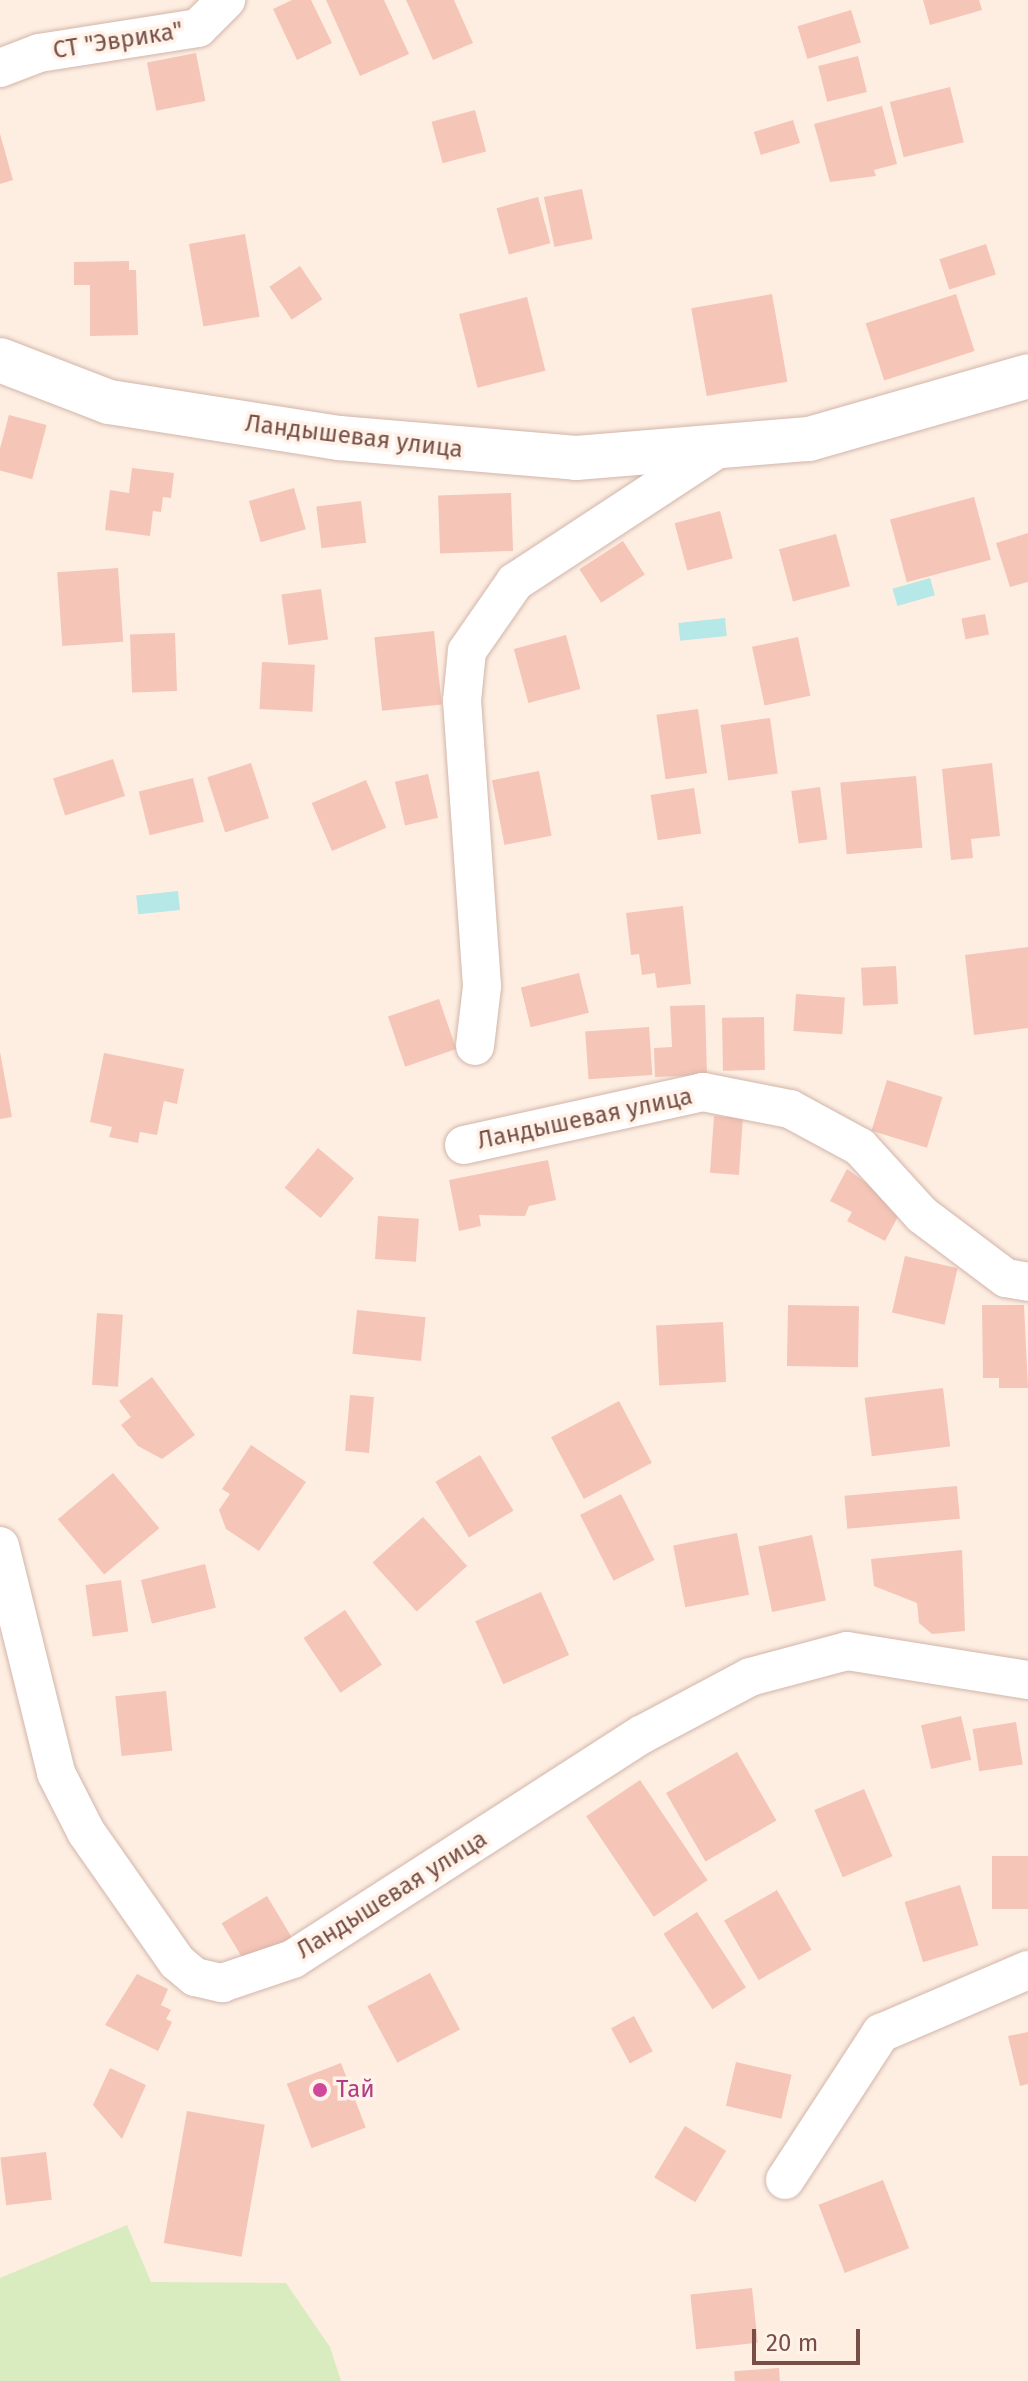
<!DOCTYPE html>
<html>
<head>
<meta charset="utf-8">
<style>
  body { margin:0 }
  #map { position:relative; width:1028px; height:2381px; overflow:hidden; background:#feeee2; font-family:"Fira Sans",sans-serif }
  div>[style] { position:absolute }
  .green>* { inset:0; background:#d9ecbf }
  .water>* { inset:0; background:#b5e8e7; transform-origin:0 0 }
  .building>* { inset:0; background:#f5c5b7; transform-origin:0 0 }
  .roads { filter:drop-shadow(0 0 2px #d2b5aa) drop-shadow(0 0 2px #d2b5aa) }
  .street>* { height:38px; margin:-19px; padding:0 19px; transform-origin:19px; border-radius:19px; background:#fff }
  .secondary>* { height:44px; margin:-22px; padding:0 22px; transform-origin:22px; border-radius:22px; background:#fff }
  .dots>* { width:22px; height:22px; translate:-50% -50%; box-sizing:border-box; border:4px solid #fff3e9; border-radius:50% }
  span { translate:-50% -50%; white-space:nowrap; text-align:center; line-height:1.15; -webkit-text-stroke:7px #fff3e9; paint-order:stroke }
  .street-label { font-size:24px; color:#774f46 }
  .hotel-label { font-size:24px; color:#b23c85 }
  .left { translate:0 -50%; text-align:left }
  .scale { position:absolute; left:752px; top:2329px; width:108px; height:36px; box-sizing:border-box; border:4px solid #774f46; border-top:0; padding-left:10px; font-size:24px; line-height:28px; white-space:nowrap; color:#774f46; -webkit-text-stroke:6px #fff3e9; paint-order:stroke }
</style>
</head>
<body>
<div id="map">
  <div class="green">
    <div style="clip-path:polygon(127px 2225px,151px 2282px,286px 2283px,330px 2347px,341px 2381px,0 2381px,0 2278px)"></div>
  </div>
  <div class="water">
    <div style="left:930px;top:578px;width:18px;height:39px;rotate:74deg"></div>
    <div style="left:725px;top:618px;width:18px;height:47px;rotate:84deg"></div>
    <div style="left:178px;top:891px;width:19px;height:42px;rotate:84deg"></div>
  </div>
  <div class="building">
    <div style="clip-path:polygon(292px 0,311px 0,332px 43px,297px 60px,273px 9px)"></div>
    <div style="clip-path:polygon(326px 0,384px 0,409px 54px,360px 76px)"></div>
    <div style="clip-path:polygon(406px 0,454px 0,473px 43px,433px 60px)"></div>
    <div style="clip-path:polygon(923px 0,979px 0,982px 10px,930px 25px)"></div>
    <div style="left:851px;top:10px;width:34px;height:56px;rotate:73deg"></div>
    <div style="left:196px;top:53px;width:49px;height:50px;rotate:79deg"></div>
    <div style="left:858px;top:56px;width:37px;height:41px;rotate:76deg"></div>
    <div style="left:950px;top:87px;width:57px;height:62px;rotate:76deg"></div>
    <div style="clip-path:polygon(882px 106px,897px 164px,874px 170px,876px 176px,830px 182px,814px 124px)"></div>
    <div style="left:475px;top:110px;width:43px;height:45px;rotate:75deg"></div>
    <div style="left:793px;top:120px;width:24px;height:41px;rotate:73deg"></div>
    <div style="clip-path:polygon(0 134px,13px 180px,0 184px)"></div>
    <div style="left:582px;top:189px;width:51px;height:39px;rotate:78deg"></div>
    <div style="left:538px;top:197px;width:48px;height:43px;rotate:75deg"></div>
    <div style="left:245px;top:234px;width:84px;height:57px;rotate:80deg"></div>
    <div style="left:986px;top:244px;width:32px;height:49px;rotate:72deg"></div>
    <div style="clip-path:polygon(129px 261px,129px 270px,136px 270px,138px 335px,90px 336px,90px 285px,74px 285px,74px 262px)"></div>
    <div style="left:300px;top:266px;width:40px;height:37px;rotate:56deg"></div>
    <div style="left:772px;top:294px;width:89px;height:82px;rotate:80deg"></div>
    <div style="left:956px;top:294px;width:60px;height:95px;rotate:72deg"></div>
    <div style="left:527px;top:297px;width:76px;height:70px;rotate:76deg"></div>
    <div style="left:9px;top:415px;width:39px;height:56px;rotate:15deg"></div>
    <div style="clip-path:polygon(132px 468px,174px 473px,171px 498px,163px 497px,161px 512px,153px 511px,150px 536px,105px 530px,110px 490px,129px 493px)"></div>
    <div style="left:294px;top:488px;width:43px;height:47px;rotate:74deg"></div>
    <div style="left:511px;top:493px;width:58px;height:73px;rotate:88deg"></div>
    <div style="left:974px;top:497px;width:65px;height:87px;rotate:75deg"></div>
    <div style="left:361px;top:501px;width:42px;height:45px;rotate:83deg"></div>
    <div style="left:720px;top:511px;width:49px;height:47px;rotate:75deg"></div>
    <div style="clip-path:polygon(1028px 533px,1028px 582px,1010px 587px,996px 543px)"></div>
    <div style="left:836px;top:534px;width:54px;height:59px;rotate:75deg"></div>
    <div style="left:623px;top:541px;width:40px;height:52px;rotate:57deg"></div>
    <div style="left:118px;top:568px;width:74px;height:61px;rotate:86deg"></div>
    <div style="left:321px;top:589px;width:51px;height:40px;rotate:82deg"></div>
    <div style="left:985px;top:614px;width:21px;height:24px;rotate:79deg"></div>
    <div style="left:434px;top:631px;width:74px;height:60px;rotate:84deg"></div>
    <div style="left:175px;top:633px;width:58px;height:45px;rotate:88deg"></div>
    <div style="left:566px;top:635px;width:56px;height:54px;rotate:75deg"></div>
    <div style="left:798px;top:637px;width:60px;height:47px;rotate:78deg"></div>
    <div style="left:262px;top:662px;width:53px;height:47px;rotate:3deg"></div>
    <div style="left:698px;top:709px;width:65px;height:42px;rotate:82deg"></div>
    <div style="left:770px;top:718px;width:56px;height:50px;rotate:82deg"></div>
    <div style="left:113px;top:759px;width:39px;height:63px;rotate:72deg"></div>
    <div style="left:251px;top:763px;width:58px;height:46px;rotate:72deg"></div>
    <div style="clip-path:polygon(992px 763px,1000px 836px,971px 839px,973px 858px,951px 860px,942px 769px)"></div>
    <div style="left:539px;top:771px;width:66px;height:48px;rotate:79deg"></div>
    <div style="left:428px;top:774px;width:45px;height:34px;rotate:77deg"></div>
    <div style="left:916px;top:776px;width:72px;height:76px;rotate:85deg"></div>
    <div style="left:193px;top:778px;width:45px;height:56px;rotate:76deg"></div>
    <div style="left:366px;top:780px;width:52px;height:59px;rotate:67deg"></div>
    <div style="left:820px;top:787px;width:53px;height:29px;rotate:82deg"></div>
    <div style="left:694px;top:788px;width:46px;height:44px;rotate:81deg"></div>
    <div style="clip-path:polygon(683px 906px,691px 984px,657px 988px,655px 973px,642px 975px,639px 954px,631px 955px,626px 913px)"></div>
    <div style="clip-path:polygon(1028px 947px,1028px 1028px,974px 1035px,965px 955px)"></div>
    <div style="left:896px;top:966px;width:38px;height:35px;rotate:87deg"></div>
    <div style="left:579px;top:973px;width:41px;height:60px;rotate:76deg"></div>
    <div style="left:796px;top:994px;width:49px;height:37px;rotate:4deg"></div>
    <div style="left:439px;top:999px;width:53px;height:54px;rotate:71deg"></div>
    <div style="clip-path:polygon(705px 1005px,707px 1075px,655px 1077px,654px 1048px,672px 1047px,670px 1006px)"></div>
    <div style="left:764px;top:1017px;width:53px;height:42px;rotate:89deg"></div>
    <div style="left:649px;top:1027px;width:48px;height:64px;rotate:86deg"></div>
    <div style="clip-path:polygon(0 1052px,12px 1117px,0 1119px)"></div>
    <div style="clip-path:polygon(104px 1053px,184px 1069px,177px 1104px,164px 1101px,157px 1135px,140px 1132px,138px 1143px,109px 1137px,112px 1127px,90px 1122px)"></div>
    <div style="left:887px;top:1080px;width:58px;height:53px;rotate:17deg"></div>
    <div style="left:714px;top:1116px;width:29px;height:57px;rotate:4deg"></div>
    <div style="left:318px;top:1148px;width:47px;height:52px;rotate:40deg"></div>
    <div style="clip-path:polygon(548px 1160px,556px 1200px,529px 1206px,525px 1216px,479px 1215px,481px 1226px,459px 1231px,449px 1180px)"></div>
    <div style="clip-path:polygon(847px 1169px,902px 1209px,885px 1241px,847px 1221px,852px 1212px,830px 1201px)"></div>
    <div style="left:378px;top:1216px;width:41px;height:43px;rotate:4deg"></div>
    <div style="left:905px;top:1256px;width:54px;height:58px;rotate:13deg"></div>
    <div style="left:788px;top:1305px;width:71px;height:61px;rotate:1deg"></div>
    <div style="clip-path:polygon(982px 1305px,1024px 1305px,1028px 1388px,999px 1388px,999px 1378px,983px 1378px)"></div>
    <div style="left:357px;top:1310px;width:69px;height:44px;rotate:6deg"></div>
    <div style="left:97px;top:1313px;width:26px;height:72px;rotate:4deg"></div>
    <div style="left:723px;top:1322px;width:60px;height:67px;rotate:87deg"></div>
    <div style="clip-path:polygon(152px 1377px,195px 1435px,162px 1459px,138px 1446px,121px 1425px,131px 1417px,119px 1401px)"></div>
    <div style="left:943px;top:1388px;width:59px;height:79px;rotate:83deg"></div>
    <div style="left:350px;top:1395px;width:24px;height:56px;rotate:5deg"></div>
    <div style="left:619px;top:1401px;width:70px;height:77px;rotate:62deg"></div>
    <div style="clip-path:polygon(251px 1445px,306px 1482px,259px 1551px,226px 1529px,219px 1510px,230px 1494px,222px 1489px)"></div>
    <div style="left:480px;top:1455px;width:65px;height:52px;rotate:59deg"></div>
    <div style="left:113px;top:1473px;width:72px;height:72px;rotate:50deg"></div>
    <div style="left:957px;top:1486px;width:33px;height:113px;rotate:85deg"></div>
    <div style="left:621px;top:1494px;width:74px;height:46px;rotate:63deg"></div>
    <div style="left:423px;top:1517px;width:66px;height:68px;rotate:48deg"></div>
    <div style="left:737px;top:1533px;width:63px;height:65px;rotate:79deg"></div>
    <div style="left:812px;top:1535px;width:67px;height:55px;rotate:78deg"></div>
    <div style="clip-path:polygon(962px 1550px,965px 1631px,932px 1634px,919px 1623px,917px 1603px,874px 1586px,871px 1559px)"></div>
    <div style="left:205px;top:1564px;width:45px;height:66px;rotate:76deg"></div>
    <div style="left:121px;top:1580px;width:52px;height:36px;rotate:82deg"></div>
    <div style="left:541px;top:1592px;width:69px;height:72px;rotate:66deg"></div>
    <div style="left:345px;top:1610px;width:66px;height:50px;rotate:56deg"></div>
    <div style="left:166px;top:1691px;width:60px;height:51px;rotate:84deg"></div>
    <div style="left:961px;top:1716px;width:45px;height:41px;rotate:77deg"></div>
    <div style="left:1016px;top:1722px;width:43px;height:44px;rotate:81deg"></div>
    <div style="left:737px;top:1752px;width:79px;height:82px;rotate:60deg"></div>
    <div style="left:640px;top:1780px;width:121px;height:65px;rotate:56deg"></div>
    <div style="left:864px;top:1789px;width:73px;height:54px;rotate:67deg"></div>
    <div style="left:1028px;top:1856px;width:53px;height:36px;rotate:90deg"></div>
    <div style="left:960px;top:1885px;width:63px;height:58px;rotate:73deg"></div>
    <div style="left:777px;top:1890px;width:69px;height:61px;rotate:60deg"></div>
    <div style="left:267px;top:1896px;width:48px;height:53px;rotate:59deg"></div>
    <div style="left:697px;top:1912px;width:90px;height:40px;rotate:57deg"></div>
    <div style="left:430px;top:1973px;width:64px;height:71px;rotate:62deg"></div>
    <div style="clip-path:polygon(137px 1974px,168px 1989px,161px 2005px,171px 2010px,166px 2019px,172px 2022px,158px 2051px,105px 2025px)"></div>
    <div style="left:634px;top:2016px;width:40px;height:26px;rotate:62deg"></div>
    <div style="clip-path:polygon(1028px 2032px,1028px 2084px,1020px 2086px,1008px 2036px)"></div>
    <div style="left:736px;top:2062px;width:57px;height:45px;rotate:13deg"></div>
    <div style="left:341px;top:2063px;width:69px;height:58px;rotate:69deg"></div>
    <div style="clip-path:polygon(110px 2068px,146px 2085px,122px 2139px,93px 2105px)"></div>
    <div style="left:187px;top:2111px;width:79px;height:134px;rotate:10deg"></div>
    <div style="left:685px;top:2126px;width:48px;height:60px;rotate:31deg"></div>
    <div style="left:46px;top:2152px;width:48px;height:46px;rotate:83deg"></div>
    <div style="left:883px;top:2180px;width:73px;height:69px;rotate:69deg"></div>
    <div style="left:752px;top:2288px;width:55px;height:62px;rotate:84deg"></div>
    <div style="left:779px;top:2368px;width:13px;height:45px;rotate:86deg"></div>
  </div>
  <div class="roads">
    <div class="street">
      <div style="left:0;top:68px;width:42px;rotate:-21deg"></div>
      <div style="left:39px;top:53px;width:161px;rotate:-8.9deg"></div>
      <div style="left:198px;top:28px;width:40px;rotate:-45deg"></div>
      <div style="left:475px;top:1046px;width:60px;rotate:-83.3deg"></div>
      <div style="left:482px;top:986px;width:286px;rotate:-94deg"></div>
      <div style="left:462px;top:701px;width:50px;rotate:-84.3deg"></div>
      <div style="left:467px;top:651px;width:84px;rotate:-55.2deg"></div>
      <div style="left:515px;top:582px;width:240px;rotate:-33.3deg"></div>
      <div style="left:464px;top:1145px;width:245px;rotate:-12.5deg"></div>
      <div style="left:703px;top:1092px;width:89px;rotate:11.1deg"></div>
      <div style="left:790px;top:1109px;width:80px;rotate:28.5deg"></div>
      <div style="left:860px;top:1147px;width:92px;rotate:47.6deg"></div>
      <div style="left:922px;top:1215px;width:105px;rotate:36.9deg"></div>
      <div style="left:1006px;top:1278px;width:22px;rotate:10deg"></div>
      <div style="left:0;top:1546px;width:234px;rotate:76.1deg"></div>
      <div style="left:56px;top:1773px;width:66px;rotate:63deg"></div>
      <div style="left:86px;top:1832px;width:159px;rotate:55deg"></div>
      <div style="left:177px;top:1962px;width:23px;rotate:40deg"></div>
      <div style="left:195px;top:1977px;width:28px;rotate:13deg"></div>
      <div style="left:222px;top:1983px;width:75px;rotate:-18.7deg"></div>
      <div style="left:293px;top:1959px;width:414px;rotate:-32.8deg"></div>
      <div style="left:641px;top:1735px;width:123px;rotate:-28deg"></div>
      <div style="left:750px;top:1677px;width:100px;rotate:-15deg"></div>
      <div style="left:847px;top:1651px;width:183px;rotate:9.1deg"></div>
      <div style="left:785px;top:2180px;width:176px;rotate:-56.9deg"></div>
      <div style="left:881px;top:2033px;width:160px;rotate:-23.2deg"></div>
    </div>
    <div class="secondary">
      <div style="left:0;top:360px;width:117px;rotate:21.1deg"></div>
      <div style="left:109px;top:402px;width:233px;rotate:8.9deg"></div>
      <div style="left:339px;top:438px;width:238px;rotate:4.8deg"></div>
      <div style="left:576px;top:458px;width:234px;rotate:-4.7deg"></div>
      <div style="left:809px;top:439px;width:228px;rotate:-16deg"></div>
    </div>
  </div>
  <div class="dots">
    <div style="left:320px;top:2090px;background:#d1479c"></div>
  </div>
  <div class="street-label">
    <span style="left:118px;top:41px;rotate:-9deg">СТ "Эврика"</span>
    <span style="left:354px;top:437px;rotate:7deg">Ландышевая улица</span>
    <span style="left:585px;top:1119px;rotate:-12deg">Ландышевая улица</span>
    <span style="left:392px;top:1895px;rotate:-32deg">Ландышевая улица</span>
  </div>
  <div class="hotel-label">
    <span class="left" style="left:336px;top:2090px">Тай</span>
  </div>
  <div class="scale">20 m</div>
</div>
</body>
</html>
